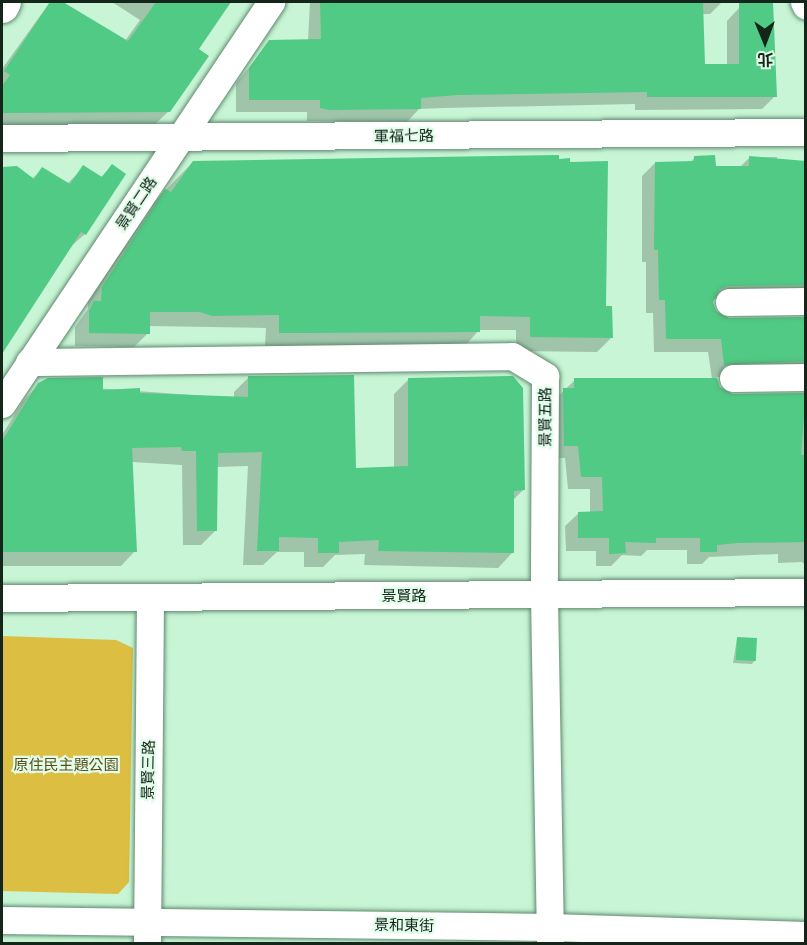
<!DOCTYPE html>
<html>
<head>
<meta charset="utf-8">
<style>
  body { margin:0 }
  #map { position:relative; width:807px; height:945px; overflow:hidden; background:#c7f5d5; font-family:"Titillium Web","Noto Sans TC",sans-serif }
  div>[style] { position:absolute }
  .green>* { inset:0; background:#dcbe42 }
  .shadow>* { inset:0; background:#0003 }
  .building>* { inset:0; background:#50ca84; transform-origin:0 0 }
  .roads { filter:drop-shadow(0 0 2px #5f896e) drop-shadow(0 0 2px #5f896e) }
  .minor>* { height:27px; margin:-13.5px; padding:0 13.5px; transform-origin:13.5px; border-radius:13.5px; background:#fff }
  .major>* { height:33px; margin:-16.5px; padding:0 16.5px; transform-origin:16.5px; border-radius:16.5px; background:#fff }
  span { translate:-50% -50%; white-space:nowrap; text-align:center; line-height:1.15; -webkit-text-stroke:4.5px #e2fdea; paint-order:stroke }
  .street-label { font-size:15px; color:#14251a }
  .park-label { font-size:15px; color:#5b4e1a }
  .frame { position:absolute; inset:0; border:3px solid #14251a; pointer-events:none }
  .north { position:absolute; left:735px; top:12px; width:60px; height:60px; -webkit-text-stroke:4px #e2fdea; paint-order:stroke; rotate:179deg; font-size:16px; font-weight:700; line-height:24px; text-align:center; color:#14251a }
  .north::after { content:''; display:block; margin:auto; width:21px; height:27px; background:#14251a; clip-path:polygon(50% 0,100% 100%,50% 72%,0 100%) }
</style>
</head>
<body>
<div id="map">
  <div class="green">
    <div style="clip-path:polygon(2px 636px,116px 640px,133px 648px,129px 882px,118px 894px,2px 891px)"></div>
  </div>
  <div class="shadow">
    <div style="clip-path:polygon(50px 2px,60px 2px,125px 41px,140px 20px,112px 2px,229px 2px,197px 50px,169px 111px,152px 127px,2px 128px,2px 69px)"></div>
    <div style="clip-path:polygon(310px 2px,722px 2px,710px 14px,702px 14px,703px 65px,727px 65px,727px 21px,740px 7px,775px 96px,762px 109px,635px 110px,635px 104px,443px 108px,419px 109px,407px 122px,307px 121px,307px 112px,236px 112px,236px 83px,270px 42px,308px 41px)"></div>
    <div style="clip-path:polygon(695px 157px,714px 168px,740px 167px,750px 157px,777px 157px,777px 163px,806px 162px,806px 307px,801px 300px,714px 299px,712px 303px,720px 317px,728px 319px,806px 318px,806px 384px,800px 375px,716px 377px,719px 388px,733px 395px,806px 394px,806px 566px,802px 562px,778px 563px,778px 554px,709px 557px,702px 564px,687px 564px,687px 550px,647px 550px,641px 556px,622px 555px,611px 566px,596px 566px,596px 551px,566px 551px,565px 526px,579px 513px,590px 513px,590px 489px,568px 489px,565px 458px,551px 458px,551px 403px,575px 380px,712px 379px,708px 352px,654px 352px,653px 313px,646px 313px,646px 262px,642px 262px,642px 176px,655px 163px,690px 163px)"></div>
    <div style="clip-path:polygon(193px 162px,605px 307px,611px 338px,597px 352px,516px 351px,516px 330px,479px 330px,465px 346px,265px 346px,266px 328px,148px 326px,148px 333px,134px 347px,75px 346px,75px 327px,88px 309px,88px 302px,151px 205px)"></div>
    <div style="clip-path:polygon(112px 166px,85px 234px,68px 249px,2px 351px,2px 168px,17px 168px,32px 179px,42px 169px,67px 184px,84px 167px,100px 178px)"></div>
    <div style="clip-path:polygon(249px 377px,354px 469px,394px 468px,394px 394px,409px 379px,523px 490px,513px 500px,512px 553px,498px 568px,364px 565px,365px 554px,335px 555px,323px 567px,304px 567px,304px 552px,277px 552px,263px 565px,243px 565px,248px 466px,216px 467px,216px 530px,201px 545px,183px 545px,182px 465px,132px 462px,135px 551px,121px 566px,2px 566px,2px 435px,24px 400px,39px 384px,234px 398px,234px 392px)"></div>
    <div style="clip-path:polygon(737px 639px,755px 660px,752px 664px,733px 663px)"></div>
  </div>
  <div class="building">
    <div style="clip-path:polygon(50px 2px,63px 2px,128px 41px,156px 2px,231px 2px,199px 49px,209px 56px,170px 112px,3px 113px,2px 86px,10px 75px,4px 71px)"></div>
    <div style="clip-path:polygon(320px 2px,703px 2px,705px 64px,739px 64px,739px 2px,773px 2px,777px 97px,647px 97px,647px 92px,457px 95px,421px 98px,421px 109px,329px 110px,320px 108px,320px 100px,249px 100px,249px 68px,269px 40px,321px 39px)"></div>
    <div style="clip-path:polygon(559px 155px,559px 159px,570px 158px,570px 162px,608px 161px,606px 306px,612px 306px,613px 338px,530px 337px,530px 317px,480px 316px,480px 332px,297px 333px,279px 333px,279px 315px,212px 316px,200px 312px,150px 312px,150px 334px,89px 333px,89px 311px,94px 301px,101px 301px,102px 287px,165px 189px,171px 192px,193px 161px)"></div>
    <div style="clip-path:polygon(715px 155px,716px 166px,749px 166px,749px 156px,806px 161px,806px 285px,728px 286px,720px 289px,713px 302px,716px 311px,729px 318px,806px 317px,806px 361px,724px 365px,721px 339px,666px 339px,665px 300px,659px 300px,658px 250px,654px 250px,655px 162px,694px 161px,694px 156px)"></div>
    <div style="clip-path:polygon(112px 164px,126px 174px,86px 235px,81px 232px,2px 354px,2px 167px,17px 166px,34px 179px,42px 167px,70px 184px,83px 165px,102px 177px)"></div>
    <div style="clip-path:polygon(354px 375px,356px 468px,408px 466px,408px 378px,513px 376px,523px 388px,525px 490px,514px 491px,514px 553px,378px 551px,379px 540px,339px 542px,339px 553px,318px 553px,318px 538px,279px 537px,279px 551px,257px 551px,262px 452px,218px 453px,217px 531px,197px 531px,196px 451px,182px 451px,181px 447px,132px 448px,137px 552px,2px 552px,2px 441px,38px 383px,48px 378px,103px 377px,103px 390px,140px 388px,140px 393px,248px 397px,248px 376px)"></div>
    <div style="clip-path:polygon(574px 378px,717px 378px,720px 387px,733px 394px,806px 393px,801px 455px,806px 455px,806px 542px,738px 543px,717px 545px,717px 552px,700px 552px,700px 538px,656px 538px,656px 543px,625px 542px,626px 553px,609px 554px,609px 538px,578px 538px,578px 512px,603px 511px,602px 477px,581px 477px,578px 446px,564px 446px,563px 388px,574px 388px)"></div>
    <div style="left:737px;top:637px;width:20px;height:23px;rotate:3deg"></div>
  </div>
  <div class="roads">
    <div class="minor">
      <div style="left:804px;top:2px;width:4px;rotate:63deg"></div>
      <div style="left:2px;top:138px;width:804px;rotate:-0.43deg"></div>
      <div style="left:729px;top:302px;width:77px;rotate:-0.7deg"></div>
      <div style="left:29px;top:362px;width:483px;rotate:-0.7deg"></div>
      <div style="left:512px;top:356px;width:39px;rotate:31deg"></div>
      <div style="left:545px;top:376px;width:220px;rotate:90.3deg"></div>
      <div style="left:544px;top:596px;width:348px;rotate:89deg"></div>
      <div style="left:733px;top:378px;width:73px;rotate:-0.8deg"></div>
      <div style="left:2px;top:404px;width:484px;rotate:-56.2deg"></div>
      <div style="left:2px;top:598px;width:804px;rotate:-0.43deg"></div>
      <div style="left:2px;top:920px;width:548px;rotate:0.73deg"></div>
      <div style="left:550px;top:927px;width:256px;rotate:1.8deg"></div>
      <div style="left:147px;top:944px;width:347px;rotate:-89.5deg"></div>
    </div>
    <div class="major">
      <div style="left:2px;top:6px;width:4px;rotate:-63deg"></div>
    </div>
  </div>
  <div class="street-label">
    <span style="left:404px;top:136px;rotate:-1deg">軍福七路</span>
    <span style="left:136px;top:203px;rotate:-56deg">景賢二路</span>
    <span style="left:545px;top:417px;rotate:-90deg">景賢五路</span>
    <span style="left:404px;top:596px">景賢路</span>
    <span style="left:148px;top:770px;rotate:-89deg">景賢三路</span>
    <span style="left:404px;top:925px;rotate:1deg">景和東街</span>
  </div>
  <div class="park-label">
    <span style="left:66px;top:765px">原住民主題公園</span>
  </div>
  <div class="frame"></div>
  <div class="north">北</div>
</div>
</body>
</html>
